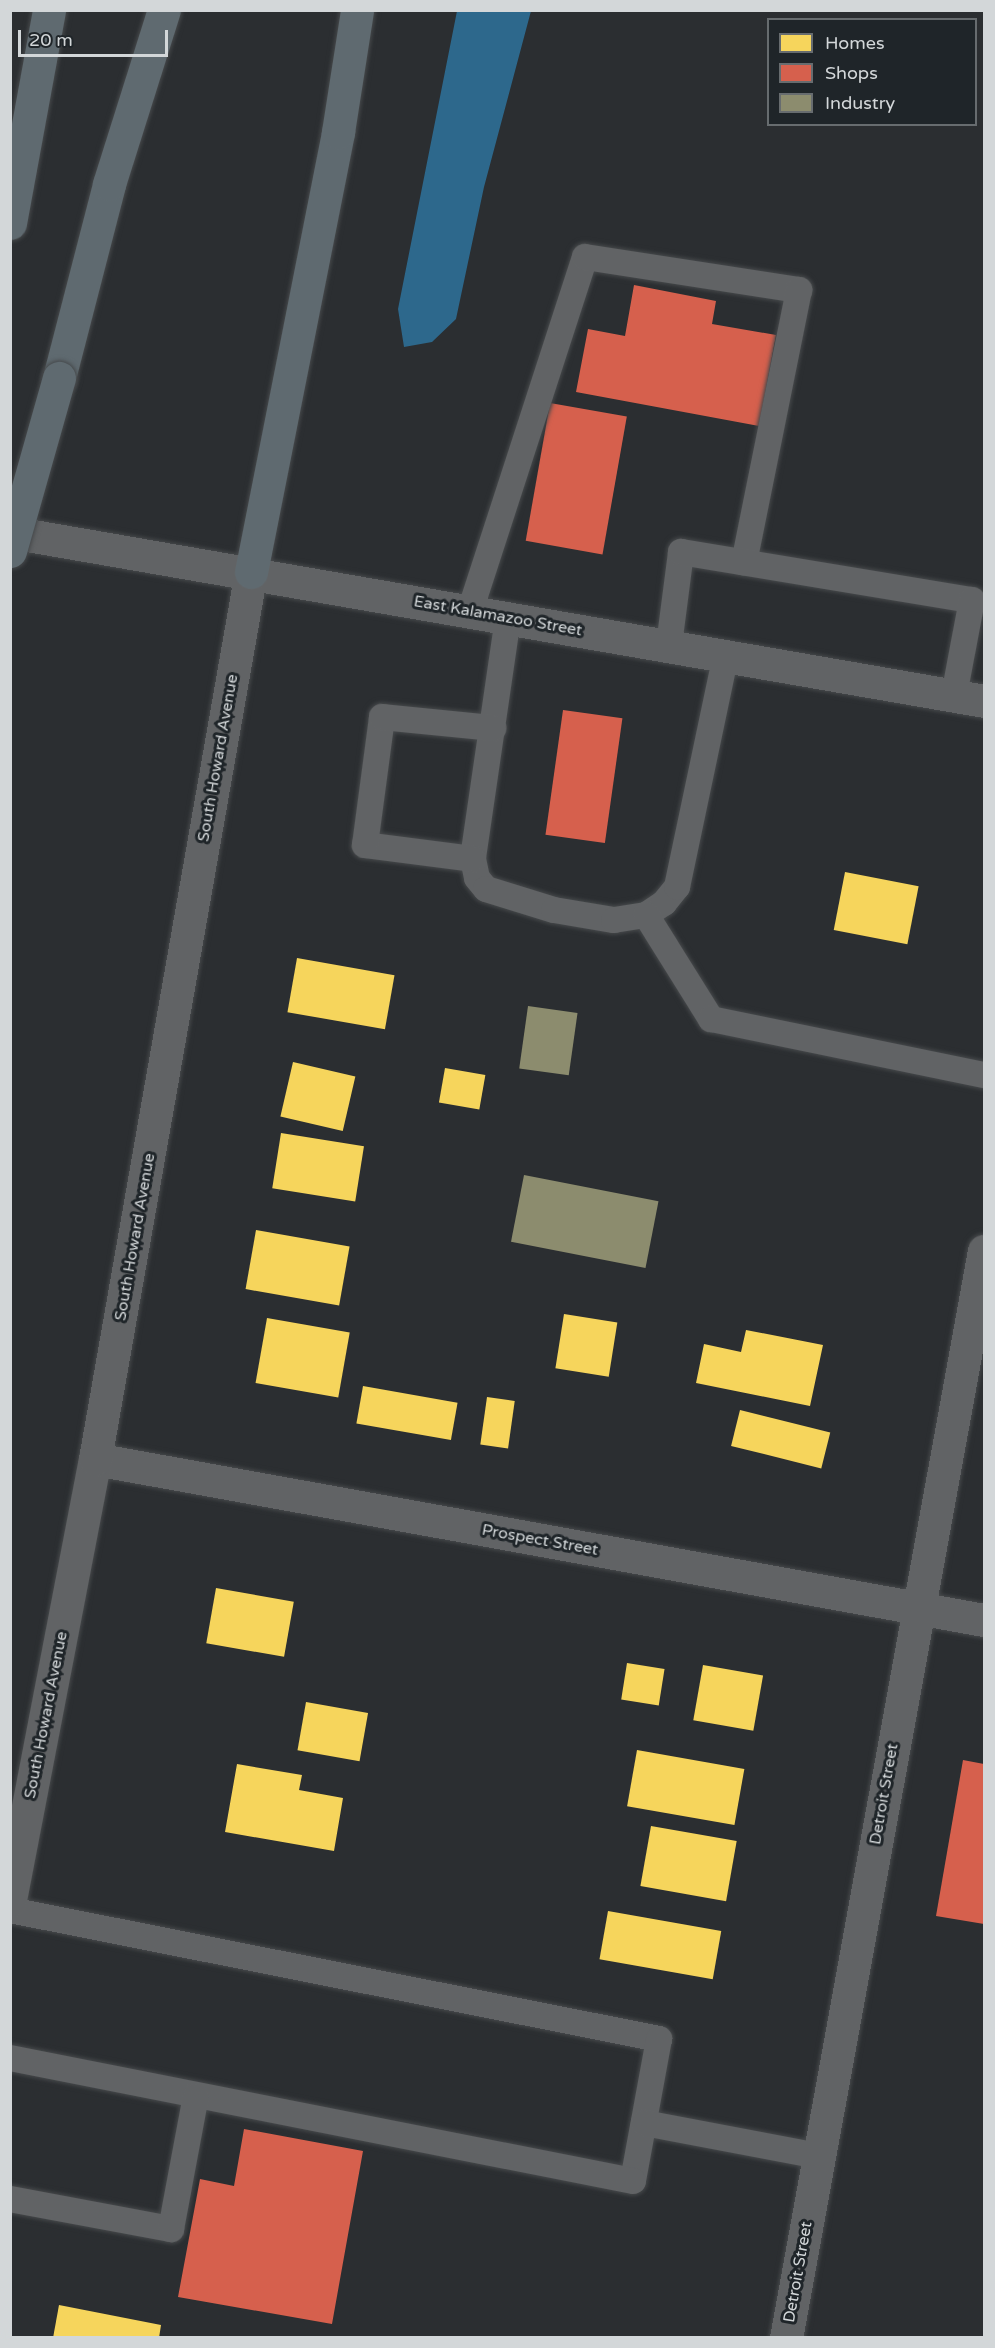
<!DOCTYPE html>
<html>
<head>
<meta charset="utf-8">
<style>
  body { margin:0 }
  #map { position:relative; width:995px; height:2348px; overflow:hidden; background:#2b2e31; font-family:"Varela Round",sans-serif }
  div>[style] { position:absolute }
  .water>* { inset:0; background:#2d688c }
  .homes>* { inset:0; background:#f6d55c; transform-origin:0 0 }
  .shops>* { inset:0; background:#d6604d; transform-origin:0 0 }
  .industry>* { inset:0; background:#8c8c6e; transform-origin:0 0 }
  .roads { filter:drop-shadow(0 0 2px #46494b) drop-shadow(0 0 2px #46494b) }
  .lane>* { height:26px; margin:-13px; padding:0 13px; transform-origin:13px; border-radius:13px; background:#616365 }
  .street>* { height:33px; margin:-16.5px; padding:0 16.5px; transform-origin:16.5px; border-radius:16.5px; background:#616365 }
  .secondary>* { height:33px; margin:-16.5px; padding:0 16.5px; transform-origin:16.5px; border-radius:16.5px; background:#616365 }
  .highway>* { height:33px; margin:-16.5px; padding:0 16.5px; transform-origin:16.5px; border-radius:16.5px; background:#5f6a70 }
  .bridges { filter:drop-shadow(0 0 2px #46494b) drop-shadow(0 0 2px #46494b) }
  .highway-bridge>* { height:33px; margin:-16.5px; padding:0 16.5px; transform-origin:16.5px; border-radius:16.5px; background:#5f6a70 }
  span { translate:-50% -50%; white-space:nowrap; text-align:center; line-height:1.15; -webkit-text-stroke:6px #1f2529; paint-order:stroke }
  .street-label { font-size:16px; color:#d3d7d9 }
  .frame { position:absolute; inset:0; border:12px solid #d3d7d9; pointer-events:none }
  .legend { position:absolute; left:767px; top:18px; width:210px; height:108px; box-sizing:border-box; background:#1f2529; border:2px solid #676c6f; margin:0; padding:8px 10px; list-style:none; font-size:18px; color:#d3d7d9 }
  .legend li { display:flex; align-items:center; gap:12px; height:30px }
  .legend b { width:30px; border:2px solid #676c6f }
  .scale { position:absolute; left:18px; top:30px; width:150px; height:27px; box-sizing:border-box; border:3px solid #d3d7d9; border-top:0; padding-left:8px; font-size:18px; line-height:21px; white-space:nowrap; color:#d3d7d9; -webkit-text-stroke:4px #1f2529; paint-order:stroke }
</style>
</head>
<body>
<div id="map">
  <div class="water">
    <div style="clip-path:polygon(457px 11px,531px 11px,484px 187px,456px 319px,432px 342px,404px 347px,398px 309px)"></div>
  </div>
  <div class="homes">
    <div style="left:845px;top:872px;width:75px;height:59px;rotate:11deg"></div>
    <div style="left:297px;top:958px;width:99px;height:55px;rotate:10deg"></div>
    <div style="left:293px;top:1062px;width:64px;height:56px;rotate:13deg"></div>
    <div style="left:445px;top:1068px;width:41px;height:35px;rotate:10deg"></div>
    <div style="left:281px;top:1133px;width:84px;height:56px;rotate:9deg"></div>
    <div style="left:256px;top:1230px;width:95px;height:60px;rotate:10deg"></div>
    <div style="left:564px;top:1314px;width:54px;height:55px;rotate:9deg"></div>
    <div style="left:267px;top:1318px;width:84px;height:66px;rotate:10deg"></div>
    <div style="clip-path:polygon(746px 1330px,823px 1345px,810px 1406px,696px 1383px,704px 1344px,741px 1352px)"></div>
    <div style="left:363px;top:1386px;width:96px;height:38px;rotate:10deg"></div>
    <div style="left:487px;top:1397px;width:28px;height:48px;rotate:8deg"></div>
    <div style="left:740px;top:1410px;width:93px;height:37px;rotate:14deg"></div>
    <div style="left:216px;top:1588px;width:79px;height:56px;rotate:10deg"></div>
    <div style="left:627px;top:1663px;width:38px;height:37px;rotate:9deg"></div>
    <div style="left:703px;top:1665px;width:61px;height:56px;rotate:10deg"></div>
    <div style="left:306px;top:1702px;width:63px;height:49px;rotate:10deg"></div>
    <div style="left:637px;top:1750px;width:109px;height:57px;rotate:10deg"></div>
    <div style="clip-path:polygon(237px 1764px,302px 1775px,299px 1790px,343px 1798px,334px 1851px,225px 1832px)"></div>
    <div style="left:651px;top:1826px;width:87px;height:61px;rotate:10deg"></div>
    <div style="left:608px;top:1911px;width:115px;height:49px;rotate:10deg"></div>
    <div style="clip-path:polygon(59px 2305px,161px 2325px,159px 2338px,53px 2338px)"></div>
  </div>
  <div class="shops">
    <div style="clip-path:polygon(634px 285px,716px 301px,712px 324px,776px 335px,759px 426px,576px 392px,588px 329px,625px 336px)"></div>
    <div style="left:550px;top:403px;width:78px;height:140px;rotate:10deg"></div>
    <div style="left:563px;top:710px;width:60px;height:126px;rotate:8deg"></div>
    <div style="clip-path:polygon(963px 1760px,984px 1764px,984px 1924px,936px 1916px)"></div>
    <div style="clip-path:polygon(244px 2129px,363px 2151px,332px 2324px,178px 2297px,200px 2179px,234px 2186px)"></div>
  </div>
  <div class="industry">
    <div style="left:528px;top:1006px;width:50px;height:63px;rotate:8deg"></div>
    <div style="left:524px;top:1175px;width:137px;height:68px;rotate:11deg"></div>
  </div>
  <div class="roads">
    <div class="lane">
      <div style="left:470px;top:611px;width:372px;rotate:-72deg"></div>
      <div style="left:585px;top:257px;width:217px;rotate:8.8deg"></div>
      <div style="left:799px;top:290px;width:278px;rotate:101.4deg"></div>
      <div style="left:508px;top:618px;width:244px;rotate:98.3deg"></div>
      <div style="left:473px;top:859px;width:19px;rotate:78deg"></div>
      <div style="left:477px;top:878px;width:14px;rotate:51deg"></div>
      <div style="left:486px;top:889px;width:71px;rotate:17.2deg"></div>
      <div style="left:554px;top:910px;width:61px;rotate:9.5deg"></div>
      <div style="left:614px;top:920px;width:32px;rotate:-9deg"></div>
      <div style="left:646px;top:915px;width:22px;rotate:-34deg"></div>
      <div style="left:664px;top:903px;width:21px;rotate:-51deg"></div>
      <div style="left:677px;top:887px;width:237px;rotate:-78.1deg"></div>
      <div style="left:669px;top:645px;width:94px;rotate:-82.6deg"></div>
      <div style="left:681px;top:552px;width:295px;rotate:9.4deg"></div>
      <div style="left:972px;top:600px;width:97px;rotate:100.7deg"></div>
      <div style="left:473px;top:859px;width:109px;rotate:-172.6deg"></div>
      <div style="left:365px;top:845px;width:129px;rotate:-82.4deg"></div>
      <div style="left:382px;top:717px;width:112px;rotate:5.7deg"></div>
      <div style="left:646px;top:915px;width:123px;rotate:58deg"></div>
      <div style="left:711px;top:1019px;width:279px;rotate:11.6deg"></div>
      <div style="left:10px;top:1910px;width:662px;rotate:11.24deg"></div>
      <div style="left:659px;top:2039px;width:144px;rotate:100.4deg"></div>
      <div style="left:633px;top:2181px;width:635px;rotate:-168.83deg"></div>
      <div style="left:644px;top:2123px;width:178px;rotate:10.7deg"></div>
      <div style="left:10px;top:2199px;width:164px;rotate:10.6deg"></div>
      <div style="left:171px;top:2229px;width:135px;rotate:-79.4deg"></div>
    </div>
    <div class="street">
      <div style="left:95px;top:1459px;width:903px;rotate:10.27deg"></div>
      <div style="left:786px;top:2338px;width:1105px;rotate:-79.68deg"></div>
    </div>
    <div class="secondary">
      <div style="left:10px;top:532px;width:989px;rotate:9.84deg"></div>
      <div style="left:10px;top:1900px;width:449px;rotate:-79.1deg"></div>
      <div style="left:95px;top:1459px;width:901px;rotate:-80.03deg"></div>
    </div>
    <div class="highway">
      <div style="left:10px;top:223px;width:217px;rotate:-79.6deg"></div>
      <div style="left:59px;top:378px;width:200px;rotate:-75.5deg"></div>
      <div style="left:109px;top:184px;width:182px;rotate:-72.5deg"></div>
      <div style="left:251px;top:572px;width:449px;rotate:-78.8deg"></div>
      <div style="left:338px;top:132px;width:123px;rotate:-81.1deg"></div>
    </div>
  </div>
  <div class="bridges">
    <div class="highway-bridge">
      <div style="left:10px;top:551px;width:180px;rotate:-74.2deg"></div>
    </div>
  </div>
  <div class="street-label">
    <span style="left:498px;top:616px;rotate:10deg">East Kalamazoo Street</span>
    <span style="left:218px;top:758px;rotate:-80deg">South Howard Avenue</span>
    <span style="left:135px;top:1237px;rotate:-80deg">South Howard Avenue</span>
    <span style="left:540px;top:1540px;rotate:10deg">Prospect Street</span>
    <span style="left:46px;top:1715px;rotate:-79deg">South Howard Avenue</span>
    <span style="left:884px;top:1794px;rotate:-80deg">Detroit Street</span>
    <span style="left:798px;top:2272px;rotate:-80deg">Detroit Street</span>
  </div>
  <div class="frame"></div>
  <ul class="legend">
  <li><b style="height:16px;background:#f6d55c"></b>Homes</li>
  <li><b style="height:16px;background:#d6604d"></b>Shops</li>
  <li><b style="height:16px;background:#8c8c6e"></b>Industry</li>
  </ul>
  <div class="scale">20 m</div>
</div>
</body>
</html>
